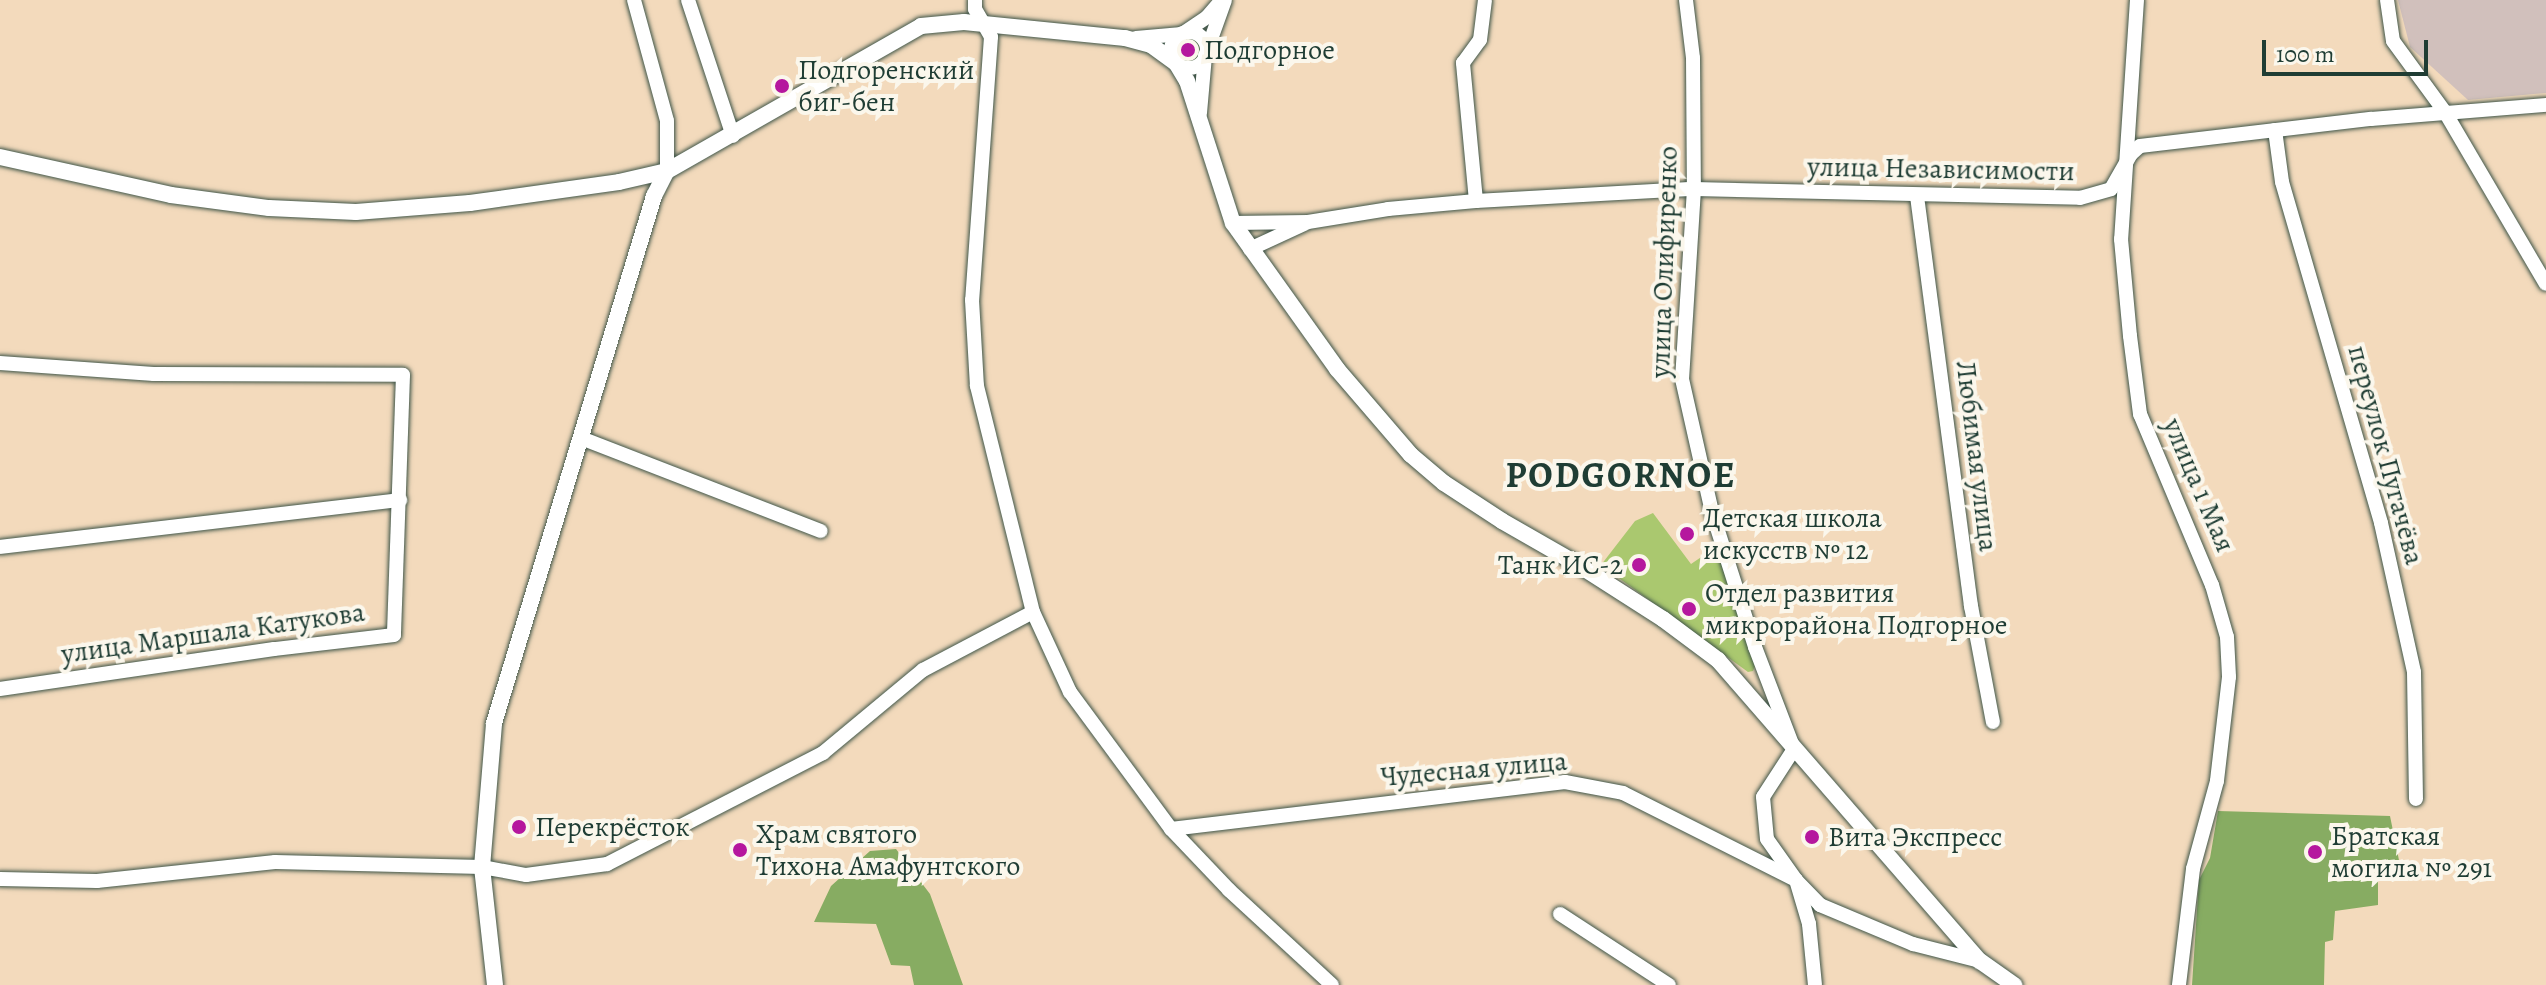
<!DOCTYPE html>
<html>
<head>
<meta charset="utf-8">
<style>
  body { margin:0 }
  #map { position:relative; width:2546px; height:985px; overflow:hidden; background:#f3dabc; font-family:Alegreya,serif }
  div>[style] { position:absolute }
  .industrial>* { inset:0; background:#d1c0bc }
  .green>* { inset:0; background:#aac86f }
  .round { border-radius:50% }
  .forest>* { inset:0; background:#87ac62 }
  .roads { filter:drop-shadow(0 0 2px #3f5548) drop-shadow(0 0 2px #3f5548) }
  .minor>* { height:14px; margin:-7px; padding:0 7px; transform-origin:7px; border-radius:7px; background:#fff }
  .minor>.ring { margin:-7px; padding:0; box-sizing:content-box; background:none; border:14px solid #fff; border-radius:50% }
  .tertiary>* { height:16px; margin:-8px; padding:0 8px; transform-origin:8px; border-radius:8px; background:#fff }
  .dots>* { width:22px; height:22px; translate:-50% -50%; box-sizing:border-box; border:4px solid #fbf7ec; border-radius:50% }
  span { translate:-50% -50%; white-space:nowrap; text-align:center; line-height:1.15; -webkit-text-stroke:8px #fbf7ec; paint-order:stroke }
  .poi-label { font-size:28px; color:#1f3d34 }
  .left { translate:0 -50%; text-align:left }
  .right { translate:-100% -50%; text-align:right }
  .street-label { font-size:28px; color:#1f3d34 }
  .district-label { font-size:36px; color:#1f3d34; font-weight:700; letter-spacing:2px }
  .scale { position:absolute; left:2262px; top:40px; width:166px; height:36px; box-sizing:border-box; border:4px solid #1f3d34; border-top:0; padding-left:10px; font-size:24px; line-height:28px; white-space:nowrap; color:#1f3d34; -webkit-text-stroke:6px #fbf7ec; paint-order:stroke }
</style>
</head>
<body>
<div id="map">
  <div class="industrial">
    <div style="clip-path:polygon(2398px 0,2546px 0,2546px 93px,2468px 100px,2410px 47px)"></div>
  </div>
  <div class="green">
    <div class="round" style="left:1175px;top:37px;width:26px;height:26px"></div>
    <div style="clip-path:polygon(1653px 513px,1691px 564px,1716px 547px,1755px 666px,1753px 671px,1748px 672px,1601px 565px,1635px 521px)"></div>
  </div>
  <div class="forest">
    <div style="clip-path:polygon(2218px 811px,2390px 816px,2402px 875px,2378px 879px,2378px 905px,2335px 911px,2333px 940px,2325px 942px,2324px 985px,2192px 985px,2199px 880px,2210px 858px)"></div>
    <div style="clip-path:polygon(896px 849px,930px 894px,963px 985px,914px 985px,910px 966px,891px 965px,876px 924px,814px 922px,831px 886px,870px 851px)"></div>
  </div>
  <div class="roads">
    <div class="minor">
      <div style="left:634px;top:0;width:125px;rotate:74.7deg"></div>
      <div style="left:667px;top:121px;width:50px;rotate:90deg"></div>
      <div style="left:688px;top:0;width:143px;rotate:71.7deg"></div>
      <div style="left:975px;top:0;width:9px;rotate:90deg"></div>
      <div style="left:975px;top:9px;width:32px;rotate:60deg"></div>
      <div style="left:991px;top:37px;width:264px;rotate:94.1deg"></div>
      <div style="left:972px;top:300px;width:86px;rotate:86.7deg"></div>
      <div style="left:977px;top:386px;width:233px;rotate:76.1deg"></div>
      <div style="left:1033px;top:612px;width:88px;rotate:65.2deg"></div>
      <div style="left:1070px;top:692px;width:170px;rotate:53.6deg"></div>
      <div style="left:1171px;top:829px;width:84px;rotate:46.4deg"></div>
      <div style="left:1229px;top:890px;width:140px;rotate:42.7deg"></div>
      <div style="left:1686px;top:0;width:58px;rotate:83.1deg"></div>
      <div style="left:1693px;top:58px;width:131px;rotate:89.6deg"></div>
      <div style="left:1694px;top:189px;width:190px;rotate:93.6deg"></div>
      <div style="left:1682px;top:379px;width:136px;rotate:77.3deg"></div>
      <div style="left:1712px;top:512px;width:142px;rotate:72.3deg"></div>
      <div style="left:1755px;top:647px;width:109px;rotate:69.1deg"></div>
      <div style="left:1794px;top:749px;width:57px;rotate:122.9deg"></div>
      <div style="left:1763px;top:797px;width:42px;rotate:84.6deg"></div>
      <div style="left:1767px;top:839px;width:50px;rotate:54.7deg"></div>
      <div style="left:1796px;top:880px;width:46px;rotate:73.5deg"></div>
      <div style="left:1809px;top:924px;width:61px;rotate:84.4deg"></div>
      <div style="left:2137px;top:0;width:240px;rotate:93.8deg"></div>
      <div style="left:2121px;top:239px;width:97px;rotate:84.7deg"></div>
      <div style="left:2130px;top:336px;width:79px;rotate:82.7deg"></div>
      <div style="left:2140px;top:414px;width:186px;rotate:67.2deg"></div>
      <div style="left:2212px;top:585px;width:54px;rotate:73.9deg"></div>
      <div style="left:2227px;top:637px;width:40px;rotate:87.1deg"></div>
      <div style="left:2229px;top:677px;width:105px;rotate:96.6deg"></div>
      <div style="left:2217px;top:781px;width:91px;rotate:105.3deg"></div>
      <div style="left:2193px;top:869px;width:117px;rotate:96.9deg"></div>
      <div style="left:2387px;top:0;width:41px;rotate:81.7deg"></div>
      <div style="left:2393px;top:41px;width:88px;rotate:53.8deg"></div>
      <div style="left:2445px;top:112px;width:199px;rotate:59.6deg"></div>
      <div class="ring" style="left:1171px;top:32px;width:22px;height:22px"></div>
      <div style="left:1136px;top:38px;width:46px;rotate:-5deg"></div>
      <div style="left:1182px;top:34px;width:30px;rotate:-34deg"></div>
      <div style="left:1207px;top:17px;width:23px;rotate:-49deg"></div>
      <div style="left:1200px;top:113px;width:57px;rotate:-85deg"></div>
      <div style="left:1205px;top:56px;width:59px;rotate:-70.3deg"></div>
      <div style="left:2275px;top:130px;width:52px;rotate:82.3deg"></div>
      <div style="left:2282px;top:182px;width:355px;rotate:73.8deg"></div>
      <div style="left:2381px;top:523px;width:153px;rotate:77.5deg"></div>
      <div style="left:2414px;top:672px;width:127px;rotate:89.1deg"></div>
      <div style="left:1917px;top:196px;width:414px;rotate:82.5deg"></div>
      <div style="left:1971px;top:606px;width:118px;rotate:79.3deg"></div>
      <div style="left:1476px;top:201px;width:139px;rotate:-95.4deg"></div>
      <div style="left:1463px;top:63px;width:29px;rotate:-54deg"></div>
      <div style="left:1480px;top:40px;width:40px;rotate:-82.9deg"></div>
      <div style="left:1233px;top:223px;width:75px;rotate:-0.8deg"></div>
      <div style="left:1308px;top:222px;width:81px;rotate:-9.2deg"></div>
      <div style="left:1388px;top:209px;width:88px;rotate:-5.2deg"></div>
      <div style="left:1476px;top:201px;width:218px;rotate:-3.2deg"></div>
      <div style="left:1694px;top:189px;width:386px;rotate:1.3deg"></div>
      <div style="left:2080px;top:198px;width:32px;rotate:-16deg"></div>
      <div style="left:2111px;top:189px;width:40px;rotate:-60.3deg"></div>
      <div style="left:2131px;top:154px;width:12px;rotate:-42deg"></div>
      <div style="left:2140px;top:146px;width:233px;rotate:-6.7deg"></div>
      <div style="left:2371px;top:119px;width:176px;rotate:-4.6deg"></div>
      <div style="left:1250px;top:249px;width:60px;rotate:-24.8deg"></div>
      <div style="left:0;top:363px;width:154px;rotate:4.1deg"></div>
      <div style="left:154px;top:374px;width:249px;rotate:0.2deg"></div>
      <div style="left:403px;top:375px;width:260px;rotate:92deg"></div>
      <div style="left:394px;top:635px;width:121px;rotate:173.3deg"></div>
      <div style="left:274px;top:649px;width:277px;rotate:171.7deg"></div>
      <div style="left:581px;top:438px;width:257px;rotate:21.2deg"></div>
      <div style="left:0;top:547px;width:403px;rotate:-6.7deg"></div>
      <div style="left:1171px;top:829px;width:397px;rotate:-6.8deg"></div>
      <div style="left:1565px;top:782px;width:59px;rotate:10.7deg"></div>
      <div style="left:1623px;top:793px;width:194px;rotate:26.7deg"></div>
      <div style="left:1796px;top:880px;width:35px;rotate:46deg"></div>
      <div style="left:1820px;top:905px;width:101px;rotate:22.8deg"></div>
      <div style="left:1913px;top:944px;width:69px;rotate:14.2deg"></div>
      <div style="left:0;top:879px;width:97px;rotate:1.2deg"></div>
      <div style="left:97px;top:881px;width:179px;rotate:-6.1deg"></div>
      <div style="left:275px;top:862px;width:207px;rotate:1.4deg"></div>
      <div style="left:482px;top:867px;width:45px;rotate:10.3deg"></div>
      <div style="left:526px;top:875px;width:82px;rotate:-7.7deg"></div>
      <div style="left:607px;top:864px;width:243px;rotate:-27.2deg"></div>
      <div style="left:823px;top:753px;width:130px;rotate:-39.7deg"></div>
      <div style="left:923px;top:670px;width:124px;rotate:-27.8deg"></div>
      <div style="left:1560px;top:914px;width:130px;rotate:33.1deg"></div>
    </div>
    <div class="tertiary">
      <div style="left:0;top:157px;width:175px;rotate:12.5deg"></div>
      <div style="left:171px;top:195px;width:99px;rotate:7.6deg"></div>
      <div style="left:269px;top:208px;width:87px;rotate:2.6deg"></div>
      <div style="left:356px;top:212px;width:114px;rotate:-4.5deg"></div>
      <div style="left:470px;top:203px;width:150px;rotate:-8deg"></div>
      <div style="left:619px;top:182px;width:49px;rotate:-12.9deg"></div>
      <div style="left:667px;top:171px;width:292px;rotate:-29.7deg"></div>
      <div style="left:921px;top:26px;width:43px;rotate:-5.3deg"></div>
      <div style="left:964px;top:22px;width:162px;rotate:5.7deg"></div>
      <div style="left:1125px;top:38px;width:27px;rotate:15deg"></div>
      <div style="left:1151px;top:45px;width:31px;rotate:36deg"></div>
      <div style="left:1176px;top:63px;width:21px;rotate:59deg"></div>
      <div style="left:1187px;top:81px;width:149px;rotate:72.1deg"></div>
      <div style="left:1233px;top:223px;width:179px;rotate:54.5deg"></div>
      <div style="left:1337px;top:369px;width:113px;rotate:49.3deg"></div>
      <div style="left:1411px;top:455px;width:43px;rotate:40.3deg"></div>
      <div style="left:1444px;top:483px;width:69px;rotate:33.2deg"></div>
      <div style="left:1502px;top:521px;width:86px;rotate:29.8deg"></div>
      <div style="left:1577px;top:564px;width:102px;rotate:32.6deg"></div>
      <div style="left:1663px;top:619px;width:69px;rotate:36.7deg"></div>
      <div style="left:1718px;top:660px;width:399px;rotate:49deg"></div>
      <div style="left:1980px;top:961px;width:42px;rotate:35.2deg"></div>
      <div style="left:495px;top:985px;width:119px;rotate:-96.3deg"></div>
      <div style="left:482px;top:867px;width:144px;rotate:-85.2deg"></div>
      <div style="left:494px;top:723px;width:551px;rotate:-73.11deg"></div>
      <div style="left:654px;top:196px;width:28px;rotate:-63deg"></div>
    </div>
  </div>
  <div class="dots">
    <div style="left:1188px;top:50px;background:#b5179e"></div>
    <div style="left:782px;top:86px;background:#b5179e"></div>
    <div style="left:1687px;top:534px;background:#b5179e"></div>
    <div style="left:1639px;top:565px;background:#b5179e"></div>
    <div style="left:1689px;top:609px;background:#b5179e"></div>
    <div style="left:519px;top:827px;background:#b5179e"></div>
    <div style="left:1812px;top:837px;background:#b5179e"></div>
    <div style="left:740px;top:850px;background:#b5179e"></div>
    <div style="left:2315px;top:852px;background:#b5179e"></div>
  </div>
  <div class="poi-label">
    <span class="left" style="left:1204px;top:50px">Подгорное</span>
    <span class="left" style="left:798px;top:86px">Подгоренский<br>биг-бен</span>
    <span class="left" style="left:1703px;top:534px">Детская школа<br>искусств № 12</span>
    <span class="right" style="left:1623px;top:565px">Танк ИС-2</span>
    <span class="left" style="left:1705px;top:609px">Отдел развития<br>микрорайона Подгорное</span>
    <span class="left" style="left:535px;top:827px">Перекрёсток</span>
    <span class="left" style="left:756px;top:850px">Храм святого<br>Тихона Амафунтского</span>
    <span class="left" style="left:2331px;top:852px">Братская<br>могила № 291</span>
    <span class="left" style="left:1828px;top:837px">Вита Экспресс</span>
  </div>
  <div class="street-label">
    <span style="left:1941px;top:169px;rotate:1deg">улица Независимости</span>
    <span style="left:1664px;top:262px;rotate:-88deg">улица Олифиренко</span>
    <span style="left:2386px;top:455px;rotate:75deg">переулок Пугачёва</span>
    <span style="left:1977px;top:456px;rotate:83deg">Любимая улица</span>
    <span style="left:2199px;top:485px;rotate:67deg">улица 1 Мая</span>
    <span style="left:213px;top:633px;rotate:-8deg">улица Маршала Катукова</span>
    <span style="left:1474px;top:769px;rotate:-5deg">Чудесная улица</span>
  </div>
  <div class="district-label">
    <span style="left:1621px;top:475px">PODGORNOE</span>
  </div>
  <div class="scale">100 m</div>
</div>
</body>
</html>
